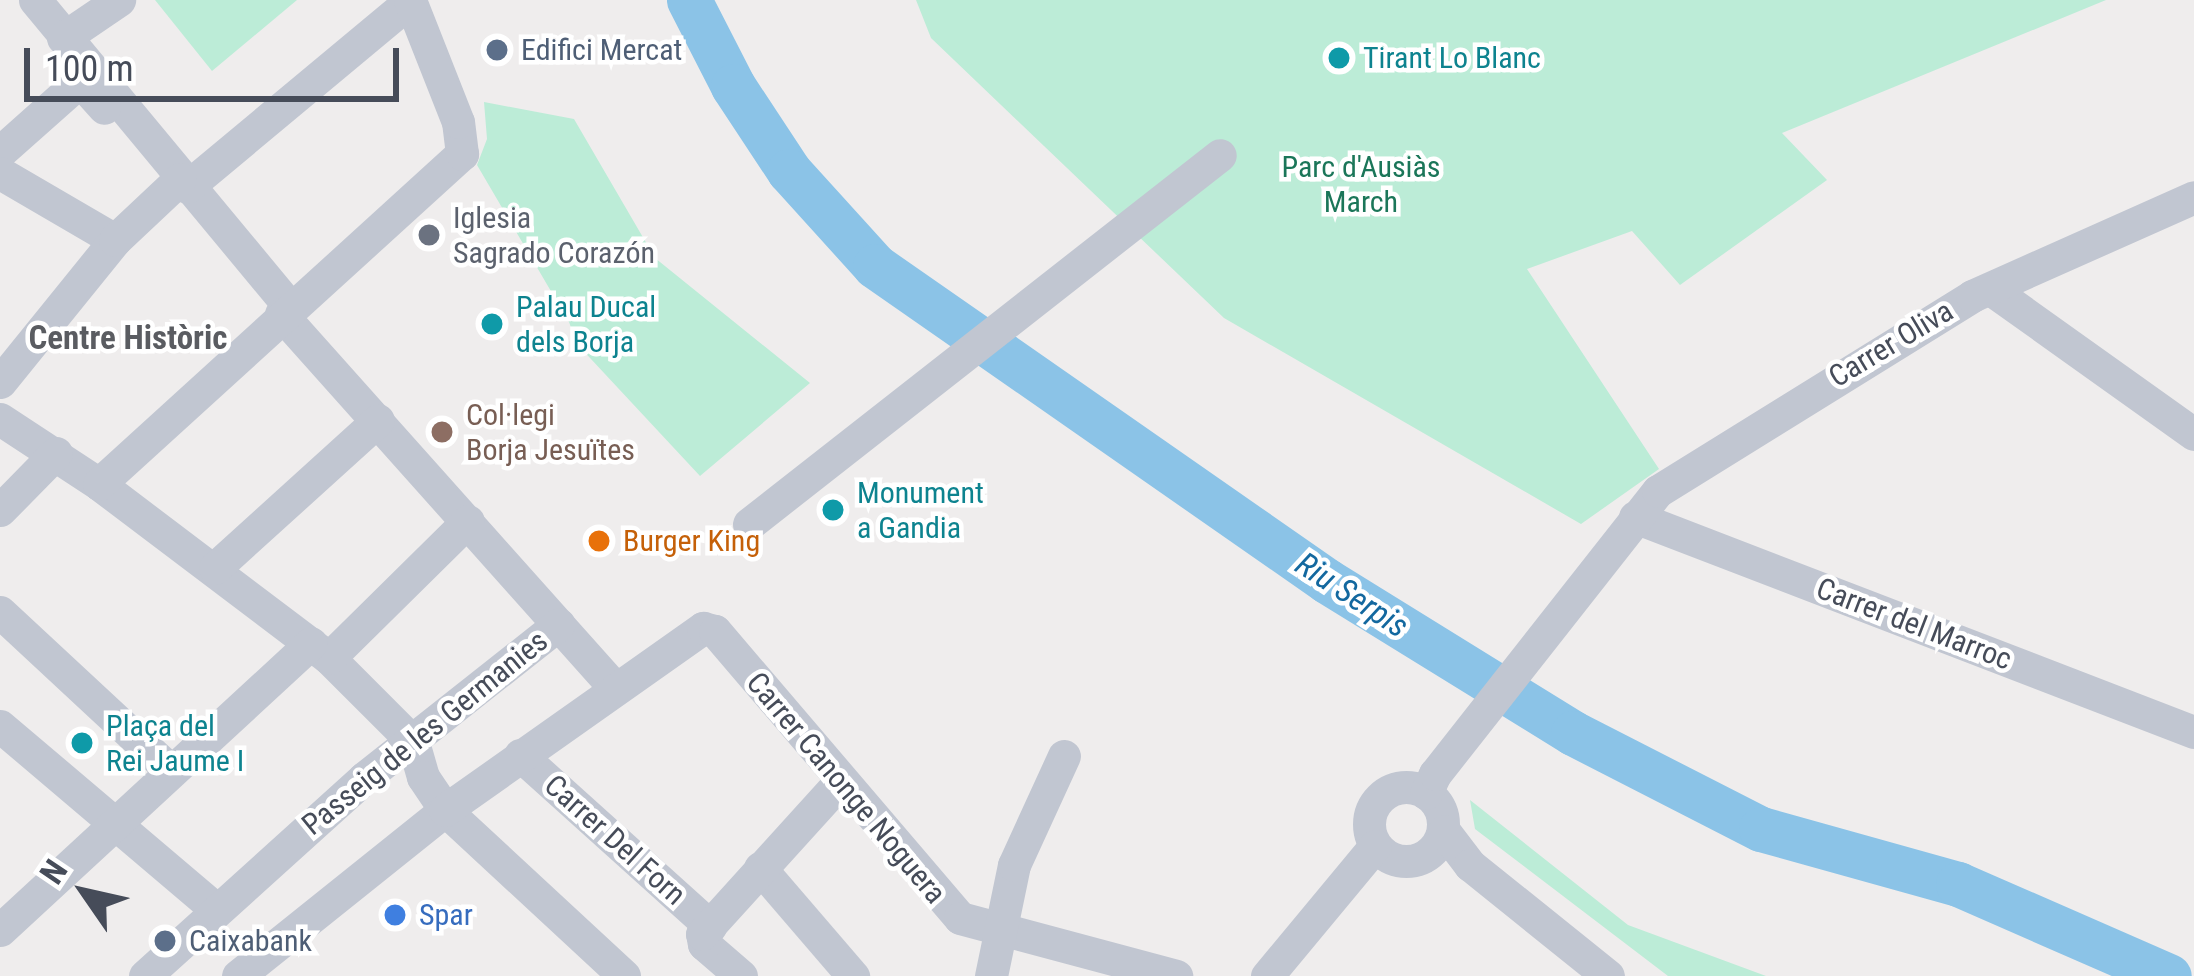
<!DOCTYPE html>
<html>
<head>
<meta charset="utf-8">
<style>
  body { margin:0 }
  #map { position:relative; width:2194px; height:976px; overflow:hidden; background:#efeded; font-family:"Roboto Condensed",sans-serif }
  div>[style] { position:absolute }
  .green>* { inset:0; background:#bcecd7 }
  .river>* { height:45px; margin:-22.5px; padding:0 22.5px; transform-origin:22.5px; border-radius:22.5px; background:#8bc3e7 }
  .minor>* { height:33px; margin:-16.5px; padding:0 16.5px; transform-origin:16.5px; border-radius:16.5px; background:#c1c6d1 }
  .minor>.ring { margin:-16.5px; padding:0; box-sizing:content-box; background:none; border:33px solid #c1c6d1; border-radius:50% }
  .dots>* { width:33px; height:33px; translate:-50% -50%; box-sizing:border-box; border:6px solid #fff; border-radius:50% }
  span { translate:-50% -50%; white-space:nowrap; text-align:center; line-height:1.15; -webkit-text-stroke:9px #fff; paint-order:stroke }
  .service-label { font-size:30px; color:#4e5e75 }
  .left { translate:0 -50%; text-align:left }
  .culture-label { font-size:30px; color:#0d838f }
  .park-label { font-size:30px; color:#1b7659 }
  .worship-label { font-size:30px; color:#5b616d }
  .street-label { font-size:30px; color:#464c59 }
  .education-label { font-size:30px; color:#785e54 }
  .food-label { font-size:30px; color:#c56008 }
  .shop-label { font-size:30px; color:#366cbe }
  .neighbourhood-label { font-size:33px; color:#5a5c61; font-weight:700 }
  .water-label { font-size:33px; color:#13689f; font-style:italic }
  .north { position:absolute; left:24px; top:832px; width:120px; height:120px; -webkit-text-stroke:9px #fff; paint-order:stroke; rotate:304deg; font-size:33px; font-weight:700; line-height:48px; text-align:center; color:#464c59 }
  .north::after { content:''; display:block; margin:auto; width:42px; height:54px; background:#464c59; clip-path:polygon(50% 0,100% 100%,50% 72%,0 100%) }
  .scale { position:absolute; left:24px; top:48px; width:375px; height:54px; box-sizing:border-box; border:6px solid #464c59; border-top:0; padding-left:15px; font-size:36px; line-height:42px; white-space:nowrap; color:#464c59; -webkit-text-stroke:9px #fff; paint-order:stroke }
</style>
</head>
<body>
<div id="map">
  <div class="green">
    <div style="clip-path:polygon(155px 0,297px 0,212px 71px)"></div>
    <div style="clip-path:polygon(916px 0,2106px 0,1782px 133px,1827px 180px,1680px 285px,1632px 231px,1527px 269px,1659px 469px,1581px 524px,1224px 318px,931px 38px)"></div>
    <div style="clip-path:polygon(484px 102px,574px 119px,655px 258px,810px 383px,700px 476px,577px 344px,569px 322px,477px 165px,487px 139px)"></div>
    <div style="clip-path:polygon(1470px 800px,1628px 925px,1766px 976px,1668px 976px,1475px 829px)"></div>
  </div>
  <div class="river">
    <div style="left:689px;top:0;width:97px;rotate:62.9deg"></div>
    <div style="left:733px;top:86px;width:102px;rotate:56.6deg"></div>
    <div style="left:789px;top:171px;width:128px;rotate:47.8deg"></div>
    <div style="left:875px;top:266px;width:551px;rotate:34.87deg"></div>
    <div style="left:1327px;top:581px;width:289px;rotate:31.7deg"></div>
    <div style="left:1573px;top:733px;width:211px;rotate:27.1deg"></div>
    <div style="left:1761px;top:829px;width:205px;rotate:15.6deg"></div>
    <div style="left:1958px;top:884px;width:230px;rotate:23.6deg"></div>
  </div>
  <div class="minor">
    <div style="left:35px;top:0;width:399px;rotate:50.3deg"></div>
    <div style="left:63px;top:38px;width:68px;rotate:-34.2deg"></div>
    <div style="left:0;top:152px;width:107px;rotate:-41.6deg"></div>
    <div style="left:80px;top:81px;width:36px;rotate:48deg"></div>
    <div style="left:0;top:173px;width:133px;rotate:30.2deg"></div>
    <div style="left:187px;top:187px;width:290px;rotate:-39.8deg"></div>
    <div style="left:1992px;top:290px;width:248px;rotate:35.5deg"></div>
    <div style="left:281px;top:314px;width:500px;rotate:48.24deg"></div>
    <div style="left:0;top:382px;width:183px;rotate:-51deg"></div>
    <div style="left:115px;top:240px;width:89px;rotate:-43.2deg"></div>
    <div style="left:0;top:419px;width:118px;rotate:33.3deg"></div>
    <div style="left:99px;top:484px;width:288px;rotate:37.1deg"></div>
    <div style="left:329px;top:658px;width:119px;rotate:45deg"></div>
    <div style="left:413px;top:742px;width:36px;rotate:74deg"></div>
    <div style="left:423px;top:777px;width:40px;rotate:56deg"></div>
    <div style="left:445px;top:810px;width:244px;rotate:42.8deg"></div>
    <div style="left:99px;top:484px;width:491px;rotate:-42.3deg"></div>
    <div style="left:462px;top:154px;width:32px;rotate:-97deg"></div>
    <div style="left:458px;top:122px;width:131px;rotate:-111.5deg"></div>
    <div style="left:0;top:510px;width:80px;rotate:-45.5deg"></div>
    <div style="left:1635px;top:517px;width:599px;rotate:21.04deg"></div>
    <div style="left:749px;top:524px;width:598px;rotate:-38.08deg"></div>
    <div style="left:215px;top:568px;width:220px;rotate:-42.2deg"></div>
    <div style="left:0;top:612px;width:233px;rotate:42.9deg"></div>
    <div style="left:329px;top:658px;width:195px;rotate:-44.6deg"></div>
    <div style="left:0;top:726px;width:283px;rotate:40.3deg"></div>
    <div style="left:520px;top:755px;width:256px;rotate:42deg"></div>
    <div class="ring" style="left:1369px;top:787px;width:41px;height:41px"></div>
    <div style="left:1426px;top:793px;width:21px;rotate:-65deg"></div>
    <div style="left:1435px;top:774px;width:360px;rotate:-51.8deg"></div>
    <div style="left:1658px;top:491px;width:370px;rotate:-31.8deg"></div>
    <div style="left:1972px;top:296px;width:243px;rotate:-24deg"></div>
    <div style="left:1444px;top:831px;width:43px;rotate:52.6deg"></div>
    <div style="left:1470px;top:865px;width:177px;rotate:38.8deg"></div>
    <div style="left:760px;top:868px;width:143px;rotate:49.3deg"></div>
    <div style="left:0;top:930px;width:423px;rotate:-42.7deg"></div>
    <div style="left:145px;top:976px;width:295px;rotate:-42.1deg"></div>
    <div style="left:364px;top:778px;width:248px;rotate:-38.3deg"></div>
    <div style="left:238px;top:976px;width:265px;rotate:-38.7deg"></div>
    <div style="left:445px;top:810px;width:316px;rotate:-35.2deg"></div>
    <div style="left:703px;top:628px;width:12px;rotate:14deg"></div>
    <div style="left:715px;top:631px;width:377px;rotate:49.5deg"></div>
    <div style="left:960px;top:918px;width:224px;rotate:15deg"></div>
    <div style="left:741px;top:976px;width:49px;rotate:-139.1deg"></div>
    <div style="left:704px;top:944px;width:10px;rotate:-101deg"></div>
    <div style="left:702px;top:934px;width:205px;rotate:-47.8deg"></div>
    <div style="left:991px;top:976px;width:113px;rotate:-78.3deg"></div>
    <div style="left:1014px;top:865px;width:120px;rotate:-65.4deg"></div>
    <div style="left:1267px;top:976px;width:169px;rotate:-50.3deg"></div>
  </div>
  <div class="dots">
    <div style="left:497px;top:50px;background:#5c6f8a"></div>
    <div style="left:1339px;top:58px;background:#0f9aa8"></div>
    <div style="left:429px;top:235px;background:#6b7280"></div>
    <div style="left:492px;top:324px;background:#0f9aa8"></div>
    <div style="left:442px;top:432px;background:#8d6e63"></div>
    <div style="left:833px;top:510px;background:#0f9aa8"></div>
    <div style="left:599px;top:541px;background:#e8710a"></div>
    <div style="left:82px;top:743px;background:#0f9aa8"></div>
    <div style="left:395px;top:915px;background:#3f7fe0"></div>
    <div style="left:165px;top:941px;background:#5c6f8a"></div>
  </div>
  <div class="service-label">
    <span class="left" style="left:521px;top:50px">Edifici Mercat</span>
    <span class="left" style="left:189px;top:941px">Caixabank</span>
  </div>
  <div class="culture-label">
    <span class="left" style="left:1363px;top:58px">Tirant Lo Blanc</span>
    <span class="left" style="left:516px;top:324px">Palau Ducal<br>dels Borja</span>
    <span class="left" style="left:857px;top:510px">Monument<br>a Gandia</span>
    <span class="left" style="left:106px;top:743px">Plaça del<br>Rei Jaume I</span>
  </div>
  <div class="park-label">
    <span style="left:1361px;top:184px">Parc d'Ausiàs<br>March</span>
  </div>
  <div class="worship-label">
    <span class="left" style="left:453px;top:235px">Iglesia<br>Sagrado Corazón</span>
  </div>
  <div class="street-label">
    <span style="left:1891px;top:344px;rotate:-31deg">Carrer Oliva</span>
    <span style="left:1914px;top:624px;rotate:21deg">Carrer del Marroc</span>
    <span style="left:425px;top:733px;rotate:-39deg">Passeig de les Germanies</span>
    <span style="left:846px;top:788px;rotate:50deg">Carrer Canonge Noguera</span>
    <span style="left:615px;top:840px;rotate:42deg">Carrer Del Forn</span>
  </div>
  <div class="education-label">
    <span class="left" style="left:466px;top:432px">Col·legi<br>Borja Jesuïtes</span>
  </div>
  <div class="food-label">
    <span class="left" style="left:623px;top:541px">Burger King</span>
  </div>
  <div class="shop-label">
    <span class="left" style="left:419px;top:915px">Spar</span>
  </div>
  <div class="neighbourhood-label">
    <span style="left:128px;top:338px">Centre Històric</span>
  </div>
  <div class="water-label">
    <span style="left:1352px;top:595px;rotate:33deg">Riu Serpis</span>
  </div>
  <div class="north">N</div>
  <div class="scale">100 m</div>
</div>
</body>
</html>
